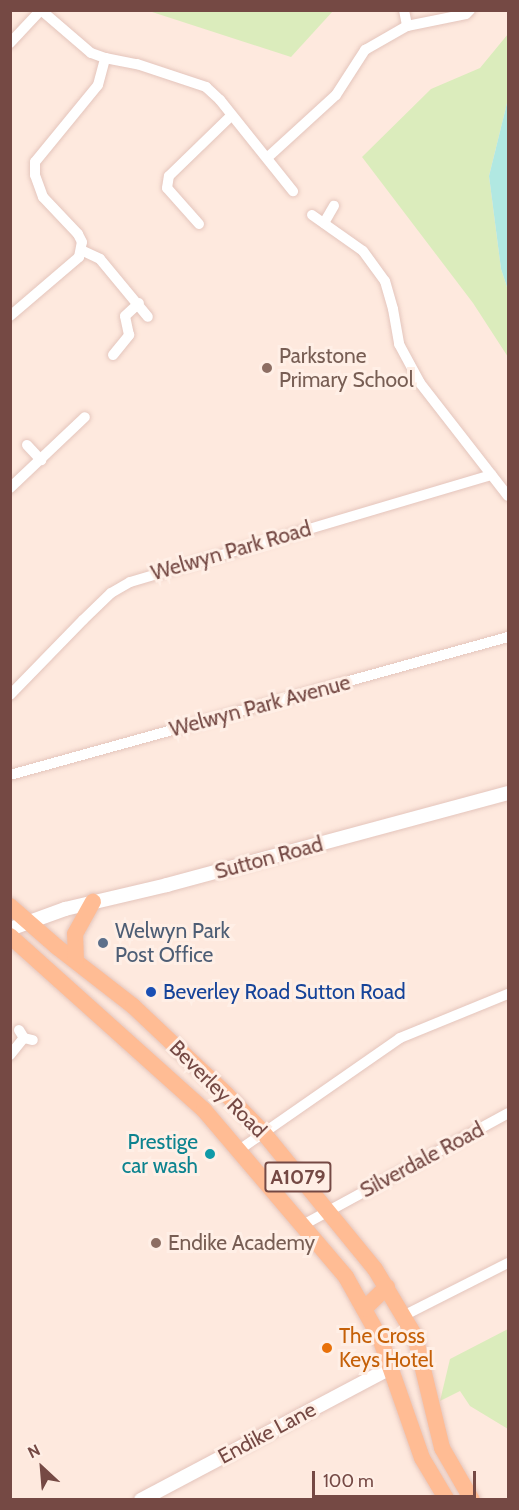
<!DOCTYPE html>
<html>
<head>
<meta charset="utf-8">
<style>
  body { margin:0 }
  #map { position:relative; width:519px; height:1510px; overflow:hidden; background:#fee9de; font-family:Cabin,sans-serif }
  div>[style] { position:absolute }
  .green>* { inset:0; background:#dbecbc }
  .water>* { inset:0; background:#b1e8e2 }
  .roads { filter:drop-shadow(0 0 2px #e4c5bc) drop-shadow(0 0 2px #e4c5bc) }
  .minor>* { height:10px; margin:-5px; padding:0 5px; transform-origin:5px; border-radius:5px; background:#fff }
  .tertiary>* { height:14px; margin:-7px; padding:0 7px; transform-origin:7px; border-radius:7px; background:#fff }
  .primary>* { height:16px; margin:-8px; padding:0 8px; transform-origin:8px; border-radius:8px; background:#ffbc94 }
  .dots>* { width:16px; height:16px; translate:-50% -50%; box-sizing:border-box; border:3px solid #ffefe6; border-radius:50% }
  span { translate:-50% -50%; white-space:nowrap; text-align:center; line-height:1.15; -webkit-text-stroke:6px #ffefe6; paint-order:stroke }
  .shield-label span { padding:2px 4px; background:#ffefe6; border:2px solid; border-radius:4px; -webkit-text-stroke-width:0 }
  .shield-label { font-size:20px; color:#754944; font-weight:700 }
  .education-label { font-size:21px; color:#785e54 }
  .left { translate:0 -50%; text-align:left }
  .street-label { font-size:21px; color:#754944 }
  .service-label { font-size:21px; color:#4e5e75 }
  .transit-label { font-size:21px; color:#164399 }
  .culture-label { font-size:21px; color:#0d838f }
  .right { translate:-100% -50%; text-align:right }
  .food-label { font-size:21px; color:#c56008 }
  .frame { position:absolute; inset:0; border:12px solid #754944; pointer-events:none }
  .north { position:absolute; left:12px; top:1438px; width:60px; height:60px; -webkit-text-stroke:4px #ffefe6; paint-order:stroke; rotate:334deg; font-size:16px; font-weight:700; line-height:24px; text-align:center; color:#754944 }
  .north::after { content:''; display:block; margin:auto; width:21px; height:27px; background:#754944; clip-path:polygon(50% 0,100% 100%,50% 72%,0 100%) }
  .scale { position:absolute; left:312px; top:1471px; width:164px; height:27px; box-sizing:border-box; border:3px solid #754944; border-top:0; padding-left:8px; font-size:18px; line-height:21px; white-space:nowrap; color:#754944; -webkit-text-stroke:4px #ffefe6; paint-order:stroke }
</style>
</head>
<body>
<div id="map">
  <div class="green">
    <div style="clip-path:polygon(149px 11px,333px 10px,333px 11px,291px 57px)"></div>
    <div style="clip-path:polygon(508px 34px,508px 99px,489px 176px,501px 269px,508px 290px,508px 357px,473px 303px,362px 157px,431px 89px,480px 68px)"></div>
    <div style="clip-path:polygon(508px 1329px,508px 1429px,470px 1406px,460px 1391px,440px 1401px,450px 1359px)"></div>
  </div>
  <div class="water">
    <div style="clip-path:polygon(508px 99px,508px 290px,501px 269px,489px 176px)"></div>
  </div>
  <div class="roads">
    <div class="minor">
      <div style="left:404px;top:10px;width:16px;rotate:79deg"></div>
      <div style="left:10px;top:43px;width:45px;rotate:-46.8deg"></div>
      <div style="left:105px;top:58px;width:33px;rotate:11deg"></div>
      <div style="left:137px;top:64px;width:73px;rotate:18.4deg"></div>
      <div style="left:206px;top:87px;width:19px;rotate:43deg"></div>
      <div style="left:220px;top:100px;width:117px;rotate:51.3deg"></div>
      <div style="left:267px;top:158px;width:93px;rotate:-42.4deg"></div>
      <div style="left:336px;top:95px;width:54px;rotate:-57.2deg"></div>
      <div style="left:365px;top:50px;width:48px;rotate:-29.7deg"></div>
      <div style="left:407px;top:26px;width:60px;rotate:-11.5deg"></div>
      <div style="left:466px;top:14px;width:6px;rotate:-45deg"></div>
      <div style="left:312px;top:215px;width:62px;rotate:35.2deg"></div>
      <div style="left:363px;top:251px;width:37px;rotate:54deg"></div>
      <div style="left:385px;top:281px;width:29px;rotate:74deg"></div>
      <div style="left:393px;top:309px;width:36px;rotate:80deg"></div>
      <div style="left:399px;top:344px;width:44px;rotate:61.7deg"></div>
      <div style="left:420px;top:383px;width:143px;rotate:52.1deg"></div>
      <div style="left:324px;top:223px;width:20px;rotate:-60deg"></div>
      <div style="left:199px;top:224px;width:48px;rotate:-131.6deg"></div>
      <div style="left:167px;top:188px;width:12px;rotate:-81deg"></div>
      <div style="left:169px;top:176px;width:86px;rotate:-44.1deg"></div>
      <div style="left:81px;top:250px;width:21px;rotate:25deg"></div>
      <div style="left:100px;top:259px;width:75px;rotate:50.4deg"></div>
      <div style="left:10px;top:316px;width:91px;rotate:-40.5deg"></div>
      <div style="left:79px;top:257px;width:15px;rotate:-79deg"></div>
      <div style="left:82px;top:242px;width:9px;rotate:-117deg"></div>
      <div style="left:78px;top:234px;width:51px;rotate:-133.4deg"></div>
      <div style="left:43px;top:197px;width:23px;rotate:-110deg"></div>
      <div style="left:35px;top:175px;width:13px;rotate:-90deg"></div>
      <div style="left:35px;top:162px;width:99px;rotate:-50.7deg"></div>
      <div style="left:98px;top:85px;width:28px;rotate:-75deg"></div>
      <div style="left:105px;top:58px;width:15px;rotate:-160deg"></div>
      <div style="left:91px;top:53px;width:66px;rotate:-139.3deg"></div>
      <div style="left:113px;top:355px;width:26px;rotate:-51deg"></div>
      <div style="left:129px;top:335px;width:19px;rotate:-102deg"></div>
      <div style="left:125px;top:316px;width:19px;rotate:-43deg"></div>
      <div style="left:27px;top:445px;width:21px;rotate:47deg"></div>
      <div style="left:10px;top:488px;width:103px;rotate:-43.4deg"></div>
      <div style="left:10px;top:695px;width:105px;rotate:-45.8deg"></div>
      <div style="left:83px;top:620px;width:39px;rotate:-44deg"></div>
      <div style="left:111px;top:593px;width:22px;rotate:-30deg"></div>
      <div style="left:130px;top:582px;width:377px;rotate:-16.5deg"></div>
      <div style="left:10px;top:775px;width:517px;rotate:-15.49deg"></div>
      <div style="left:19px;top:1030px;width:9px;rotate:58deg"></div>
      <div style="left:24px;top:1038px;width:9px;rotate:13deg"></div>
      <div style="left:10px;top:1055px;width:22px;rotate:-51deg"></div>
      <div style="left:239px;top:1150px;width:196px;rotate:-34.8deg"></div>
      <div style="left:400px;top:1038px;width:117px;rotate:-22.2deg"></div>
      <div style="left:303px;top:1225px;width:234px;rotate:-28.6deg"></div>
      <div style="left:405px;top:1315px;width:115px;rotate:-26.8deg"></div>
    </div>
    <div class="tertiary">
      <div style="left:10px;top:929px;width:59px;rotate:-20deg"></div>
      <div style="left:65px;top:909px;width:105px;rotate:-13.2deg"></div>
      <div style="left:167px;top:885px;width:353px;rotate:-15.1deg"></div>
      <div style="left:141px;top:1500px;width:284px;rotate:-27.9deg"></div>
    </div>
    <div class="primary">
      <div style="left:10px;top:906px;width:62px;rotate:41.1deg"></div>
      <div style="left:57px;top:947px;width:96px;rotate:37.8deg"></div>
      <div style="left:133px;top:1006px;width:129px;rotate:43.4deg"></div>
      <div style="left:227px;top:1095px;width:50px;rotate:45.8deg"></div>
      <div style="left:262px;top:1131px;width:178px;rotate:50.7deg"></div>
      <div style="left:375px;top:1269px;width:78px;rotate:59.2deg"></div>
      <div style="left:415px;top:1336px;width:115px;rotate:76.4deg"></div>
      <div style="left:442px;top:1448px;width:60px;rotate:60deg"></div>
      <div style="left:10px;top:936px;width:261px;rotate:41.9deg"></div>
      <div style="left:204px;top:1110px;width:219px;rotate:49.6deg"></div>
      <div style="left:346px;top:1277px;width:70px;rotate:60.9deg"></div>
      <div style="left:380px;top:1338px;width:127px;rotate:70.7deg"></div>
      <div style="left:422px;top:1458px;width:49px;rotate:59.2deg"></div>
      <div style="left:76px;top:961px;width:27px;rotate:-92deg"></div>
      <div style="left:75px;top:934px;width:37px;rotate:-61deg"></div>
      <div style="left:364px;top:1309px;width:32px;rotate:-44deg"></div>
    </div>
  </div>
  <div class="dots">
    <div style="left:267px;top:368px;background:#8d6e63"></div>
    <div style="left:103px;top:943px;background:#5c6f8a"></div>
    <div style="left:151px;top:992px;background:#1a4fb4"></div>
    <div style="left:210px;top:1154px;background:#0f9aa8"></div>
    <div style="left:156px;top:1243px;background:#8d6e63"></div>
    <div style="left:327px;top:1348px;background:#e8710a"></div>
  </div>
  <div class="shield-label">
    <span style="left:298px;top:1177px">A1079</span>
  </div>
  <div class="education-label">
    <span class="left" style="left:279px;top:368px">Parkstone<br>Primary School</span>
    <span class="left" style="left:168px;top:1243px">Endike Academy</span>
  </div>
  <div class="street-label">
    <span style="left:231px;top:551px;rotate:-16deg">Welwyn Park Road</span>
    <span style="left:260px;top:706px;rotate:-15deg">Welwyn Park Avenue</span>
    <span style="left:269px;top:858px;rotate:-15deg">Sutton Road</span>
    <span style="left:218px;top:1089px;rotate:45deg">Beverley Road</span>
    <span style="left:422px;top:1160px;rotate:-28deg">Silverdale Road</span>
    <span style="left:267px;top:1433px;rotate:-28deg">Endike Lane</span>
  </div>
  <div class="service-label">
    <span class="left" style="left:115px;top:943px">Welwyn Park<br>Post Office</span>
  </div>
  <div class="transit-label">
    <span class="left" style="left:163px;top:992px">Beverley Road Sutton Road</span>
  </div>
  <div class="culture-label">
    <span class="right" style="left:198px;top:1154px">Prestige<br>car wash</span>
  </div>
  <div class="food-label">
    <span class="left" style="left:339px;top:1348px">The Cross<br>Keys Hotel</span>
  </div>
  <div class="frame"></div>
  <div class="north">N</div>
  <div class="scale">100 m</div>
</div>
</body>
</html>
